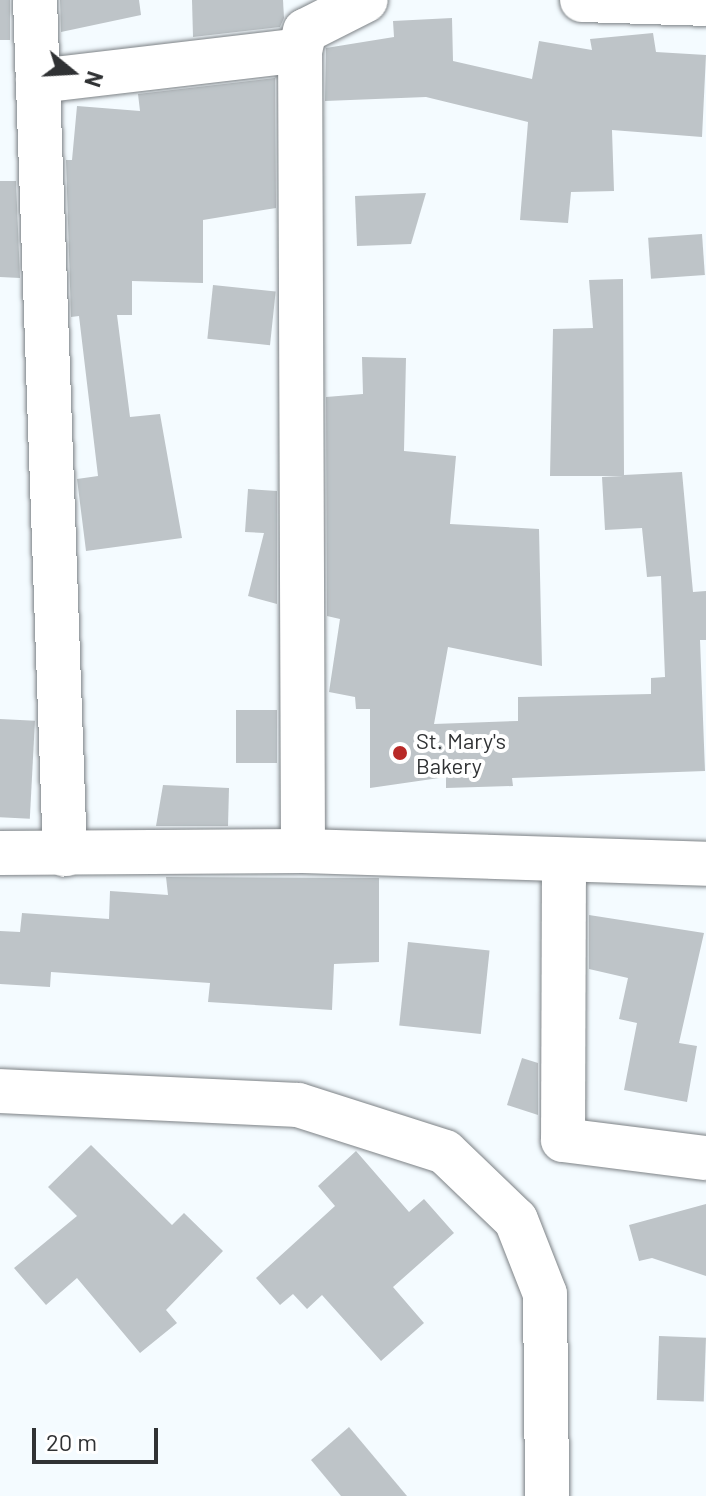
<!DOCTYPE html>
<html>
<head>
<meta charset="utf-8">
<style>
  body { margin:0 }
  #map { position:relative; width:706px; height:1496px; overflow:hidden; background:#f4fbff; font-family:Barlow,sans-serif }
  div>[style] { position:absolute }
  .building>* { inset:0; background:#bec4c8; transform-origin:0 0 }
  .roads { filter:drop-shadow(0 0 2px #7d8286) drop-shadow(0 0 2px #7d8286) }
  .minor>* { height:44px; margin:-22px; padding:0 22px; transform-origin:22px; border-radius:22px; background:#fff }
  .secondary>* { height:44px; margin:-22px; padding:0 22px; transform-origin:22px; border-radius:22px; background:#fff }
  .dots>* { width:22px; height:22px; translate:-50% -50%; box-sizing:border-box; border:4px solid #fff; border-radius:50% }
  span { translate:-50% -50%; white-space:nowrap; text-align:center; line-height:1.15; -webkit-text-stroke:8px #fff; paint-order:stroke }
  .poi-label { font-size:22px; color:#303234 }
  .left { translate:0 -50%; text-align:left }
  .north { position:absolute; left:32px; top:32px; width:80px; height:80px; -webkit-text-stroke:6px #fff; paint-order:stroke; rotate:108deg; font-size:22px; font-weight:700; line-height:32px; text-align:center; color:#303234 }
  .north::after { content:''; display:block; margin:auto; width:28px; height:36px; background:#303234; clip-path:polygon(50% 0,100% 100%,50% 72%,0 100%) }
  .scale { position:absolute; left:32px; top:1428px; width:126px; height:36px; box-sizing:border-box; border:4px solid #303234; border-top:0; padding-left:10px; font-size:24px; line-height:28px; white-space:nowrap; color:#303234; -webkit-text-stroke:6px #fff; paint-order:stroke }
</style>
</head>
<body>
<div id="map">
  <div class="building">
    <div style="left:0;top:0;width:10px;height:40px"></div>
    <div style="clip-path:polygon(60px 0,139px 0,141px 15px,61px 32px)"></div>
    <div style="clip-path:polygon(192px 0,283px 0,284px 18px,280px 27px,193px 37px)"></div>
    <div style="clip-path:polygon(452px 18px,453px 61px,532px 79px,539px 41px,592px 50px,590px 39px,653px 33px,656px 52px,706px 55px,702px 137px,612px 130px,614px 191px,571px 192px,568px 223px,520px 220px,528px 122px,426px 97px,325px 101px,326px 48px,394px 37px,393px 21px)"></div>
    <div style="clip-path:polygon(275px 78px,276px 208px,203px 220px,203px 283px,132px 281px,132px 315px,117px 315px,130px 417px,160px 414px,182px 538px,86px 551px,77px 479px,98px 476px,79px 316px,71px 317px,66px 160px,72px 160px,77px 106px,140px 111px,138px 94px)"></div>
    <div style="clip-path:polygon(0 181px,16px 181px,20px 278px,0 277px)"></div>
    <div style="clip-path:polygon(426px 193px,411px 244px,357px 246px,355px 196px)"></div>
    <div style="left:702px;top:234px;width:41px;height:54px;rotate:86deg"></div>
    <div style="clip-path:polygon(623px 279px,624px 475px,682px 472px,693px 592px,706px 591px,706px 640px,700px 640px,705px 771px,512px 778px,513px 786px,446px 788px,446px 777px,370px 788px,370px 709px,356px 709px,355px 697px,329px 692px,340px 619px,327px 616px,326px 397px,363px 394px,362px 357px,406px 358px,404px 451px,456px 456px,450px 524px,539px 529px,542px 666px,448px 647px,434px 724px,518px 721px,518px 697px,651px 694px,651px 678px,665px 677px,661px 576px,647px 577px,642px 528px,605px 530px,602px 477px,623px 476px,550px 476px,553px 329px,593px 328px,589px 280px)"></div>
    <div style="left:213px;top:285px;width:63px;height:54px;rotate:6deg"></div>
    <div style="clip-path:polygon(248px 489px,277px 491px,277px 604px,248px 596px,264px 533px,245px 532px)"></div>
    <div style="left:236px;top:710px;width:41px;height:53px"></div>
    <div style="left:0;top:719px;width:35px;height:98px;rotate:3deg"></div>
    <div style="clip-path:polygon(163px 785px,229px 788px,228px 826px,156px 826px)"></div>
    <div style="clip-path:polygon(166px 877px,379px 878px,379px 962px,334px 964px,332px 1010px,208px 1002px,210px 983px,51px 972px,50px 987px,0 984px,0 931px,20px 932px,22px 913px,109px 919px,110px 891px,168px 895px)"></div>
    <div style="clip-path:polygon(589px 915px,704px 933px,679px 1043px,697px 1046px,687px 1102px,624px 1090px,637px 1023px,619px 1019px,628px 978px,589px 969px)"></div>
    <div style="left:408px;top:942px;width:82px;height:84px;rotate:6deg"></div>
    <div style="clip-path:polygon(522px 1058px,538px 1063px,538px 1115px,507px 1105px)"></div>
    <div style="clip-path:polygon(91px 1145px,172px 1225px,184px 1213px,223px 1251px,166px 1310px,177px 1323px,140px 1353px,77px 1278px,46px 1305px,14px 1268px,77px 1216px,48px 1187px)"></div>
    <div style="clip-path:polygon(356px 1151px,409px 1212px,424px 1199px,454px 1233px,393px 1287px,424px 1323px,381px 1361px,322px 1295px,307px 1309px,293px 1294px,280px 1305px,256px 1278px,335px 1206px,318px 1186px)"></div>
    <div style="clip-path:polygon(706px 1204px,706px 1276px,652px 1258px,639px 1261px,629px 1225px)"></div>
    <div style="left:659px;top:1336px;width:47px;height:64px;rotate:2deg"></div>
    <div style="clip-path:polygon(349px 1427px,407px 1496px,341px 1496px,311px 1460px)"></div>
  </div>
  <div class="roads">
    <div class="minor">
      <div style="left:35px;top:0;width:855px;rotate:87.99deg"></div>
      <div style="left:582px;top:0;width:124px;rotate:1.8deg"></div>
      <div style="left:38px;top:81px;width:264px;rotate:-6.7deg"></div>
      <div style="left:303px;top:851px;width:801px;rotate:-90.21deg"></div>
      <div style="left:300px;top:50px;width:20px;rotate:-75deg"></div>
      <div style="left:305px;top:31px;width:68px;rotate:-26.9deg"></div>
      <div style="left:564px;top:860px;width:280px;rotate:90.2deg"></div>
      <div style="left:563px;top:1140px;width:144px;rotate:7.2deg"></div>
      <div style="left:0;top:1091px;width:298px;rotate:2.7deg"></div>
      <div style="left:298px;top:1105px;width:154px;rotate:17.7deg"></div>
      <div style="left:445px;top:1152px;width:98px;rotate:43.8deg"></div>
      <div style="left:516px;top:1220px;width:79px;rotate:68.6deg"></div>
      <div style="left:545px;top:1294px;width:202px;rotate:89.4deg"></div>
    </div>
    <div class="secondary">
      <div style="left:0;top:853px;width:303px;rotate:-0.4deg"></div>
      <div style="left:303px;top:851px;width:403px;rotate:1.8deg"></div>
    </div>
  </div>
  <div class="dots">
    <div style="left:400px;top:753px;background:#b82927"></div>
  </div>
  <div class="poi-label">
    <span class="left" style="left:416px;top:753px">St. Mary's<br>Bakery</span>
  </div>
  <div class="north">N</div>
  <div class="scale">20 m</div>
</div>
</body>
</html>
